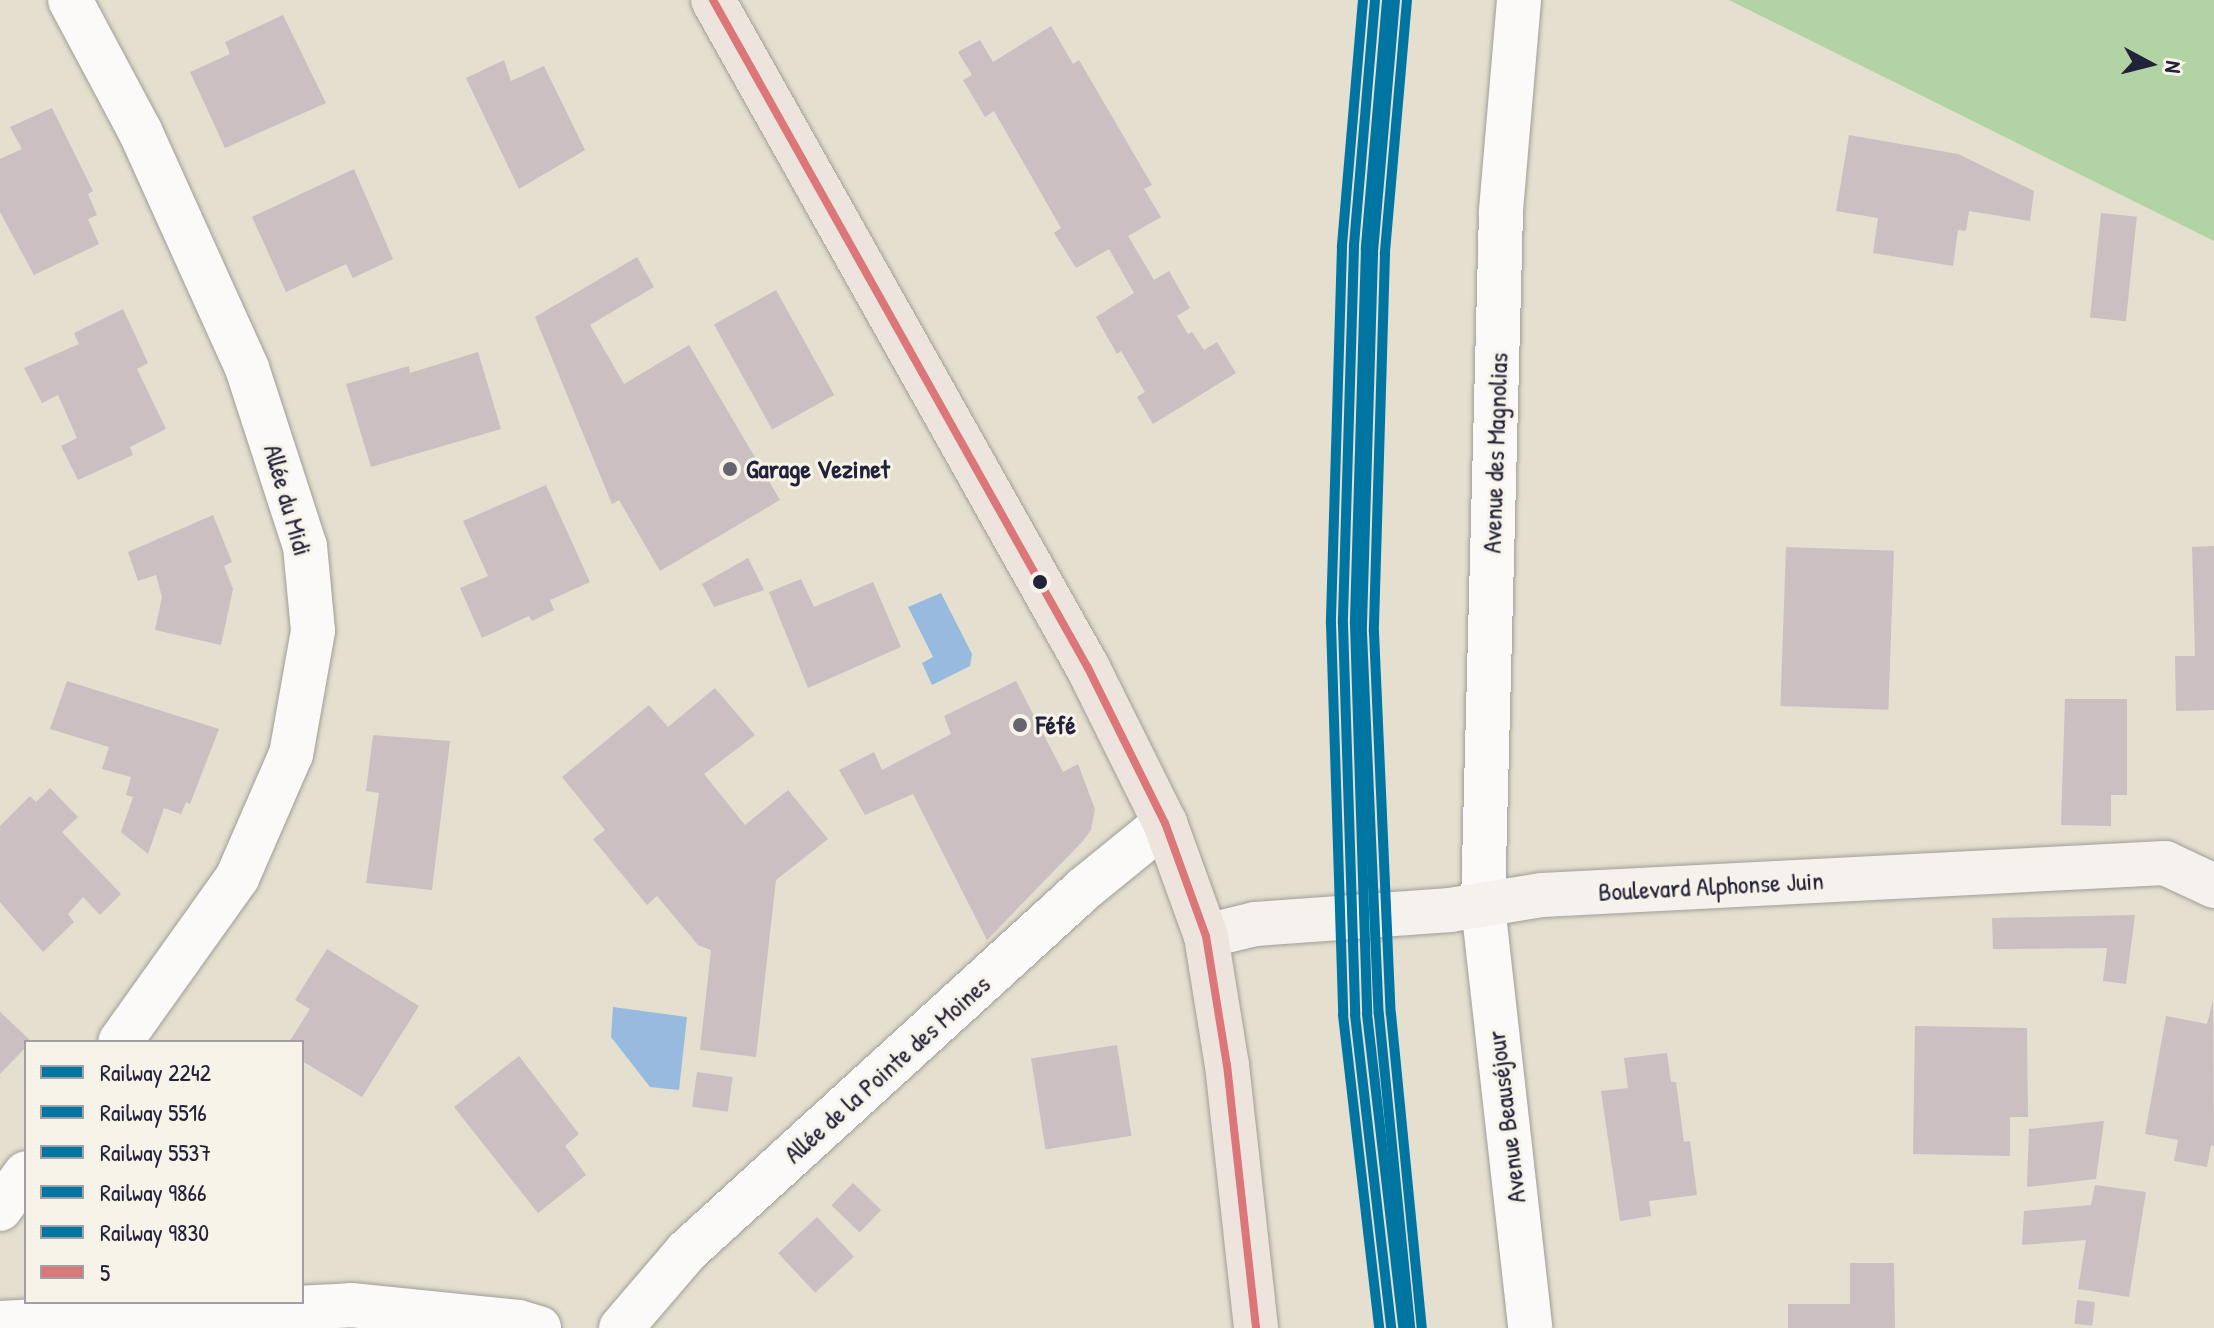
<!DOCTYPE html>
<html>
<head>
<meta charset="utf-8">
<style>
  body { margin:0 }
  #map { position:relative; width:2214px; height:1328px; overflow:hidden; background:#e4dfcf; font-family:"Patrick Hand",sans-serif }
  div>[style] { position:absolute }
  .green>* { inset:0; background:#b2d3a4 }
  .water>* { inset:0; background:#98bade }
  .building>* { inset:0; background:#cbbfc2; transform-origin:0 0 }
  .roads { filter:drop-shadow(0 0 2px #a09e97) drop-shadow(0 0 2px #a09e97) }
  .street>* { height:44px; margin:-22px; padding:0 22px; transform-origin:22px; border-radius:22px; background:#fbfaf8 }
  .secondary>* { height:44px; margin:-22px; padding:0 22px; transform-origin:22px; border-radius:22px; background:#f5f2ee }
  .primary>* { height:44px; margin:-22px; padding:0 22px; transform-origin:22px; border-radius:22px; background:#ede5dd }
  .bus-1>* { height:8px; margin:-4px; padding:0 4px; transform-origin:4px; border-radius:4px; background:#db7779 }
  .rail-1>* { height:10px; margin:-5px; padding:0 5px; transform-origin:5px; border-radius:5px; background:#0075a1 }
  .rail-2>* { height:10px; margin:-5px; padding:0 5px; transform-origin:5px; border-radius:5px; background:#0075a1 }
  .rail-3>* { height:10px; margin:-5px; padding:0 5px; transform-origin:5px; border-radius:5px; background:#0075a1 }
  .rail-4>* { height:10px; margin:-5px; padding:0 5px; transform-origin:5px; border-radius:5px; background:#0075a1 }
  .rail-5>* { height:10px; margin:-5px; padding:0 5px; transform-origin:5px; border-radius:5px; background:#0075a1 }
  .dots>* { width:22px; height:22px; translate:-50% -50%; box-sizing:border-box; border:4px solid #f7f3e8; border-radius:50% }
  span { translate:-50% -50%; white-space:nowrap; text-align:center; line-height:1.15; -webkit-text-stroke:6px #f7f3e8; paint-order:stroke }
  .street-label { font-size:26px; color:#22223b }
  .poi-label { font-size:26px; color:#22223b; font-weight:700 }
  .left { translate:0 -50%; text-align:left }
  .legend { position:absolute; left:24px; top:1040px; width:280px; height:264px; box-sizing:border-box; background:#f7f3e8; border:2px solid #a29fa3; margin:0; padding:10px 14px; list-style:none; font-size:24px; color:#22223b }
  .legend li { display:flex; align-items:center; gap:16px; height:40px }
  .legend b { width:40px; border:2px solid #a29fa3 }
  .north { position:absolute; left:2110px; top:24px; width:80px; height:80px; -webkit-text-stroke:6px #f7f3e8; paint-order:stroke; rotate:97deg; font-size:22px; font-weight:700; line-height:32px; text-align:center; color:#22223b }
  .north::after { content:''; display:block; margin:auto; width:28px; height:36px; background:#22223b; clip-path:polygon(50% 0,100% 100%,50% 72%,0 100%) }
</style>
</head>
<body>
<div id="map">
  <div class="green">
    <div style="clip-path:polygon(1729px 0,2214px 0,2214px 241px)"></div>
  </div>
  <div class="water">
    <div style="clip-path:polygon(941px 593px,972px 654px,970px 666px,932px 685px,922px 663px,933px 657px,908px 607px)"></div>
    <div style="clip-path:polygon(613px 1007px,687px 1017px,679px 1090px,650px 1087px,611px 1037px)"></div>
  </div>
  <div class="building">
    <div style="clip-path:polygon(283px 15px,326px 103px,225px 148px,190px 72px,230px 54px,225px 42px)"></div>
    <div style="clip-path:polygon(1051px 26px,1073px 64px,1079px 60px,1152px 185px,1144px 189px,1161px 217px,1128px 236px,1154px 280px,1169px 271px,1190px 308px,1177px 316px,1188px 334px,1192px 332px,1204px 350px,1217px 342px,1236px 373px,1153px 424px,1137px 397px,1145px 392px,1121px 351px,1117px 354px,1096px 317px,1134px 293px,1109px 249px,1076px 268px,1054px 233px,1061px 228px,994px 111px,985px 117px,963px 80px,972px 75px,958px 52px,980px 40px,993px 62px)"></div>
    <div style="clip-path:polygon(504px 60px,511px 81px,544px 66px,585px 150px,519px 189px,466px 78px)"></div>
    <div style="clip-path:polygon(52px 108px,93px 191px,88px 194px,97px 215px,88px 219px,99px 244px,34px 275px,0 212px,0 159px,22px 149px,10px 127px)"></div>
    <div style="clip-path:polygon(1849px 135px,1958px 154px,2034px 191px,2030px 221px,1969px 211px,1966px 231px,1958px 230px,1953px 266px,1873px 253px,1878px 218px,1836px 211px)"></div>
    <div style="clip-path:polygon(354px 169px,393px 259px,353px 278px,346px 264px,286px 292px,252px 217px)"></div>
    <div style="left:2101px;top:213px;width:36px;height:105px;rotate:6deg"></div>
    <div style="clip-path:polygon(637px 257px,654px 287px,590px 325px,624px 384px,689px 345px,780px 500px,660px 571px,619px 500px,612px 504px,535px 317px)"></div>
    <div style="left:776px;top:290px;width:120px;height:71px;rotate:61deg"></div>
    <div style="clip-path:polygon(123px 309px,148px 363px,137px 369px,166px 429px,130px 447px,133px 455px,78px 480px,61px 446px,77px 438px,58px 395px,42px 403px,24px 368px,79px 344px,74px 333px)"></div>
    <div style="clip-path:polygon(478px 352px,501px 429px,371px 467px,346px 384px,409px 366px,410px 373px)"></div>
    <div style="clip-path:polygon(546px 485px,590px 582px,550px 600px,554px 610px,532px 621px,529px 616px,482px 638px,460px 588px,488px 576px,463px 521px)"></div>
    <div style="clip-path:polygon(213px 515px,232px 562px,224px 566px,233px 589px,221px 645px,155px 630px,162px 597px,156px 575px,138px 581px,128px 552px)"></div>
    <div style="clip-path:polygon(2214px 546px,2214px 710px,2176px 711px,2175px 656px,2195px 656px,2192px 547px)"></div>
    <div style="left:1786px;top:547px;width:108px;height:159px;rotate:2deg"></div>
    <div style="clip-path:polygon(748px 558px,764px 590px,714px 607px,702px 584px)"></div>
    <div style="clip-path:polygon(801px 579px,814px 607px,873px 582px,901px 647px,808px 688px,769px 592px)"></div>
    <div style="clip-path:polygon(67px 681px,219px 729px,190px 804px,186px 802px,181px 814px,164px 808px,148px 854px,121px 832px,133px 797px,126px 795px,131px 777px,102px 769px,109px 747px,50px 729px)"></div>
    <div style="clip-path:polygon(1016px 681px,1063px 772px,1078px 764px,1095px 809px,1091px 830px,1082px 842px,987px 940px,913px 794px,865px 815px,839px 770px,874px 752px,882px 770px,951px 734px,944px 716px)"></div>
    <div style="clip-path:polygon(715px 688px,755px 735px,704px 774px,745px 825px,788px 790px,828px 839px,776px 880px,756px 1057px,700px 1050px,711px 950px,698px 945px,657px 896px,647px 905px,593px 839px,605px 830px,562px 777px,649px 705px,668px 727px)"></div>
    <div style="clip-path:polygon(2065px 699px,2127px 699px,2127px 795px,2111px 795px,2111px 826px,2061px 825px)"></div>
    <div style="clip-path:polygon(373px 735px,450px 741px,432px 890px,366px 883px,379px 793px,366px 791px)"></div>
    <div style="clip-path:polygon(50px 788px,78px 817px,62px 832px,121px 894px,100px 915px,83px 897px,68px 914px,74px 922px,43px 952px,0 902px,0 826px,30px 796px,36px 802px)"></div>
    <div style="clip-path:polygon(2135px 915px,2126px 984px,2103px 981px,2107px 948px,1993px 949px,1992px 918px)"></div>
    <div style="clip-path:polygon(327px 949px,419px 1006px,362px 1097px,302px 1061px,302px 1042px,289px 1042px,310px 1009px,295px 1000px)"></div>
    <div style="clip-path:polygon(2213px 1000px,2214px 1146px,2211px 1145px,2207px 1167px,2174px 1161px,2178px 1140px,2145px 1134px,2166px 1016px,2207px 1024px)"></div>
    <div style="clip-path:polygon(0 1012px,32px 1042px,26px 1042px,26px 1047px,0 1074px)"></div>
    <div style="clip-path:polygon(1915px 1026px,2027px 1028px,2028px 1117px,2010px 1117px,2010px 1156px,1913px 1154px)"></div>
    <div style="left:1117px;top:1045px;width:92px;height:87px;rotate:81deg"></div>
    <div style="clip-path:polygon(1667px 1053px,1671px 1082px,1676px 1082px,1684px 1142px,1690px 1141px,1697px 1195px,1649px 1201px,1651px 1216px,1620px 1221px,1601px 1091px,1628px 1088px,1624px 1058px)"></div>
    <div style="clip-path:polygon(519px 1056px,579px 1134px,565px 1146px,586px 1175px,538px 1213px,454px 1107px)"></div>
    <div style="left:697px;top:1072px;width:36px;height:35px;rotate:8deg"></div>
    <div style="clip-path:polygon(2104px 1121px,2096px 1179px,2027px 1187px,2029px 1129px)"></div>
    <div style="left:853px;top:1183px;width:39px;height:31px;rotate:44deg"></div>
    <div style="clip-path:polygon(2095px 1185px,2146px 1192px,2129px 1297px,2078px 1289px,2086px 1240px,2022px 1245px,2024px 1211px,2091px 1205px)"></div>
    <div style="left:817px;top:1217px;width:54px;height:53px;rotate:47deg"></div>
    <div style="clip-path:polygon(1850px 1263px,1894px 1263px,1895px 1328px,1788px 1328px,1788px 1304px,1850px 1304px)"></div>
    <div style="left:2077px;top:1300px;width:18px;height:24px;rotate:6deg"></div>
  </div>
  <div class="roads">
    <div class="street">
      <div style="left:70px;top:0;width:149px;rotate:61.9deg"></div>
      <div style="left:140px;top:131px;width:260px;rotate:65.7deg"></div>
      <div style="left:247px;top:368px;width:187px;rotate:72deg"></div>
      <div style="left:305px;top:546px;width:85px;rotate:84.6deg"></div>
      <div style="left:313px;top:631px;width:125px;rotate:100.1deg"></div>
      <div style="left:291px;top:754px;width:135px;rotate:113.5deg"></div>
      <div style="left:237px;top:878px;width:201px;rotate:125.5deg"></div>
      <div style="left:1519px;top:0;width:213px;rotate:94.9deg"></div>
      <div style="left:1501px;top:212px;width:694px;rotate:91.49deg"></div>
      <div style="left:1483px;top:906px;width:425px;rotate:83.6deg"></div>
      <div style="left:0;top:1209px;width:44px;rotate:-54.2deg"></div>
      <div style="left:0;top:1323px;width:351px;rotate:-2.9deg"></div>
      <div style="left:351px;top:1305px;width:168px;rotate:5.8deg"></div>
      <div style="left:518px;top:1322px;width:22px;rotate:16deg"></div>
      <div style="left:621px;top:1328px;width:101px;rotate:-49.4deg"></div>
      <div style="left:687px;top:1251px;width:539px;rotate:-42.37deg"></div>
      <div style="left:1085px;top:888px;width:103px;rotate:-39.1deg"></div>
    </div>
    <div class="secondary">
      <div style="left:1206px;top:936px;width:50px;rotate:-13.8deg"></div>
      <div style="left:1255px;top:924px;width:196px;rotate:-4.1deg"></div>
      <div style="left:1450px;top:910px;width:93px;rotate:-9.3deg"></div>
      <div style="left:1542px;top:895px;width:624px;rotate:-2.94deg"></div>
      <div style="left:2165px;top:863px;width:54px;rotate:25.1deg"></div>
    </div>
    <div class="primary">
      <div style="left:713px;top:0;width:766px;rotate:60.69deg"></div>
      <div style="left:1088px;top:668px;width:173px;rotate:63.6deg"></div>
      <div style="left:1165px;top:823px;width:120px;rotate:70.1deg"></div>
      <div style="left:1206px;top:936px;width:131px;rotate:80.8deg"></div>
      <div style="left:1227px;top:1065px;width:265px;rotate:83.7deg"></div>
    </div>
  </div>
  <div class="bus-1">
    <div style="left:713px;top:0;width:766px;rotate:60.69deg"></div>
    <div style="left:1088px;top:668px;width:173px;rotate:63.6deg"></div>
    <div style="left:1165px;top:823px;width:120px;rotate:70.1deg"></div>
    <div style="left:1206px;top:936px;width:131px;rotate:80.8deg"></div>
    <div style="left:1227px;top:1065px;width:265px;rotate:83.7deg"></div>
  </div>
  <div class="rail-1">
    <div style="left:1375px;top:0;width:248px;rotate:94.9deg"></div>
    <div style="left:1354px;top:247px;width:377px;rotate:91.7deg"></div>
    <div style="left:1343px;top:624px;width:391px;rotate:88.2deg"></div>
    <div style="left:1355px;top:1015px;width:315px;rotate:83.4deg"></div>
  </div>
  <div class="rail-2">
    <div style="left:1363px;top:0;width:248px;rotate:94.9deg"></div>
    <div style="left:1342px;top:247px;width:377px;rotate:91.7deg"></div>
    <div style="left:1331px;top:624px;width:391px;rotate:88.2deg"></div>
    <div style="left:1343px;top:1015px;width:315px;rotate:83.4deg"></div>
  </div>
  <div class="rail-3">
    <div style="left:1407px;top:0;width:255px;rotate:95deg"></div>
    <div style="left:1385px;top:254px;width:378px;rotate:91.7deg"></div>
    <div style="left:1374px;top:632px;width:382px;rotate:87.5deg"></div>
    <div style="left:1391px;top:1014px;width:316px;rotate:84.4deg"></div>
  </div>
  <div class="rail-4">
    <div style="left:1387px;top:1px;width:248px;rotate:94.9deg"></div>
    <div style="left:1366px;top:248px;width:376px;rotate:91.7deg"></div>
    <div style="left:1355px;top:624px;width:390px;rotate:88.2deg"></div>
    <div style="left:1367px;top:1014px;width:315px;rotate:83.4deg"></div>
  </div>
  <div class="rail-5">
    <div style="left:1395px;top:0;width:255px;rotate:95deg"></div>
    <div style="left:1373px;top:254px;width:379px;rotate:91.7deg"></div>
    <div style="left:1362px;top:633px;width:382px;rotate:87.5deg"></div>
    <div style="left:1379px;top:1015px;width:315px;rotate:84.3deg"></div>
  </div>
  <div class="dots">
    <div style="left:730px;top:469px;background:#66646f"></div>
    <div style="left:1040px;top:582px;background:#22223b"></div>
    <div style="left:1020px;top:725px;background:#66646f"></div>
  </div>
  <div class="street-label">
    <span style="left:1495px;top:453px;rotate:-88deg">Avenue des Magnolias</span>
    <span style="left:288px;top:500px;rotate:74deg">Allée du Midi</span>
    <span style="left:1711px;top:886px;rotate:-3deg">Boulevard Alphonse Juin</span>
    <span style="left:887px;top:1069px;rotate:-42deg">Allée de la Pointe des Moines</span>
    <span style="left:1506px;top:1117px;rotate:-97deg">Avenue Beauséjour</span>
  </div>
  <div class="poi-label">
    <span class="left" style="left:746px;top:469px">Garage Vezinet</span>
    <span class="left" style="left:1036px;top:725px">Féfé</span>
  </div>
  <ul class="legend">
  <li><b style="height:10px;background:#0075a1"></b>Railway 2242</li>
  <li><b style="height:10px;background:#0075a1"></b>Railway 5516</li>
  <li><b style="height:10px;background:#0075a1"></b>Railway 5537</li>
  <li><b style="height:10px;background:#0075a1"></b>Railway 9866</li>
  <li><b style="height:10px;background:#0075a1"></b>Railway 9830</li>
  <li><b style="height:10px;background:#db7779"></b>5</li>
  </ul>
  <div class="north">N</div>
</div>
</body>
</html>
